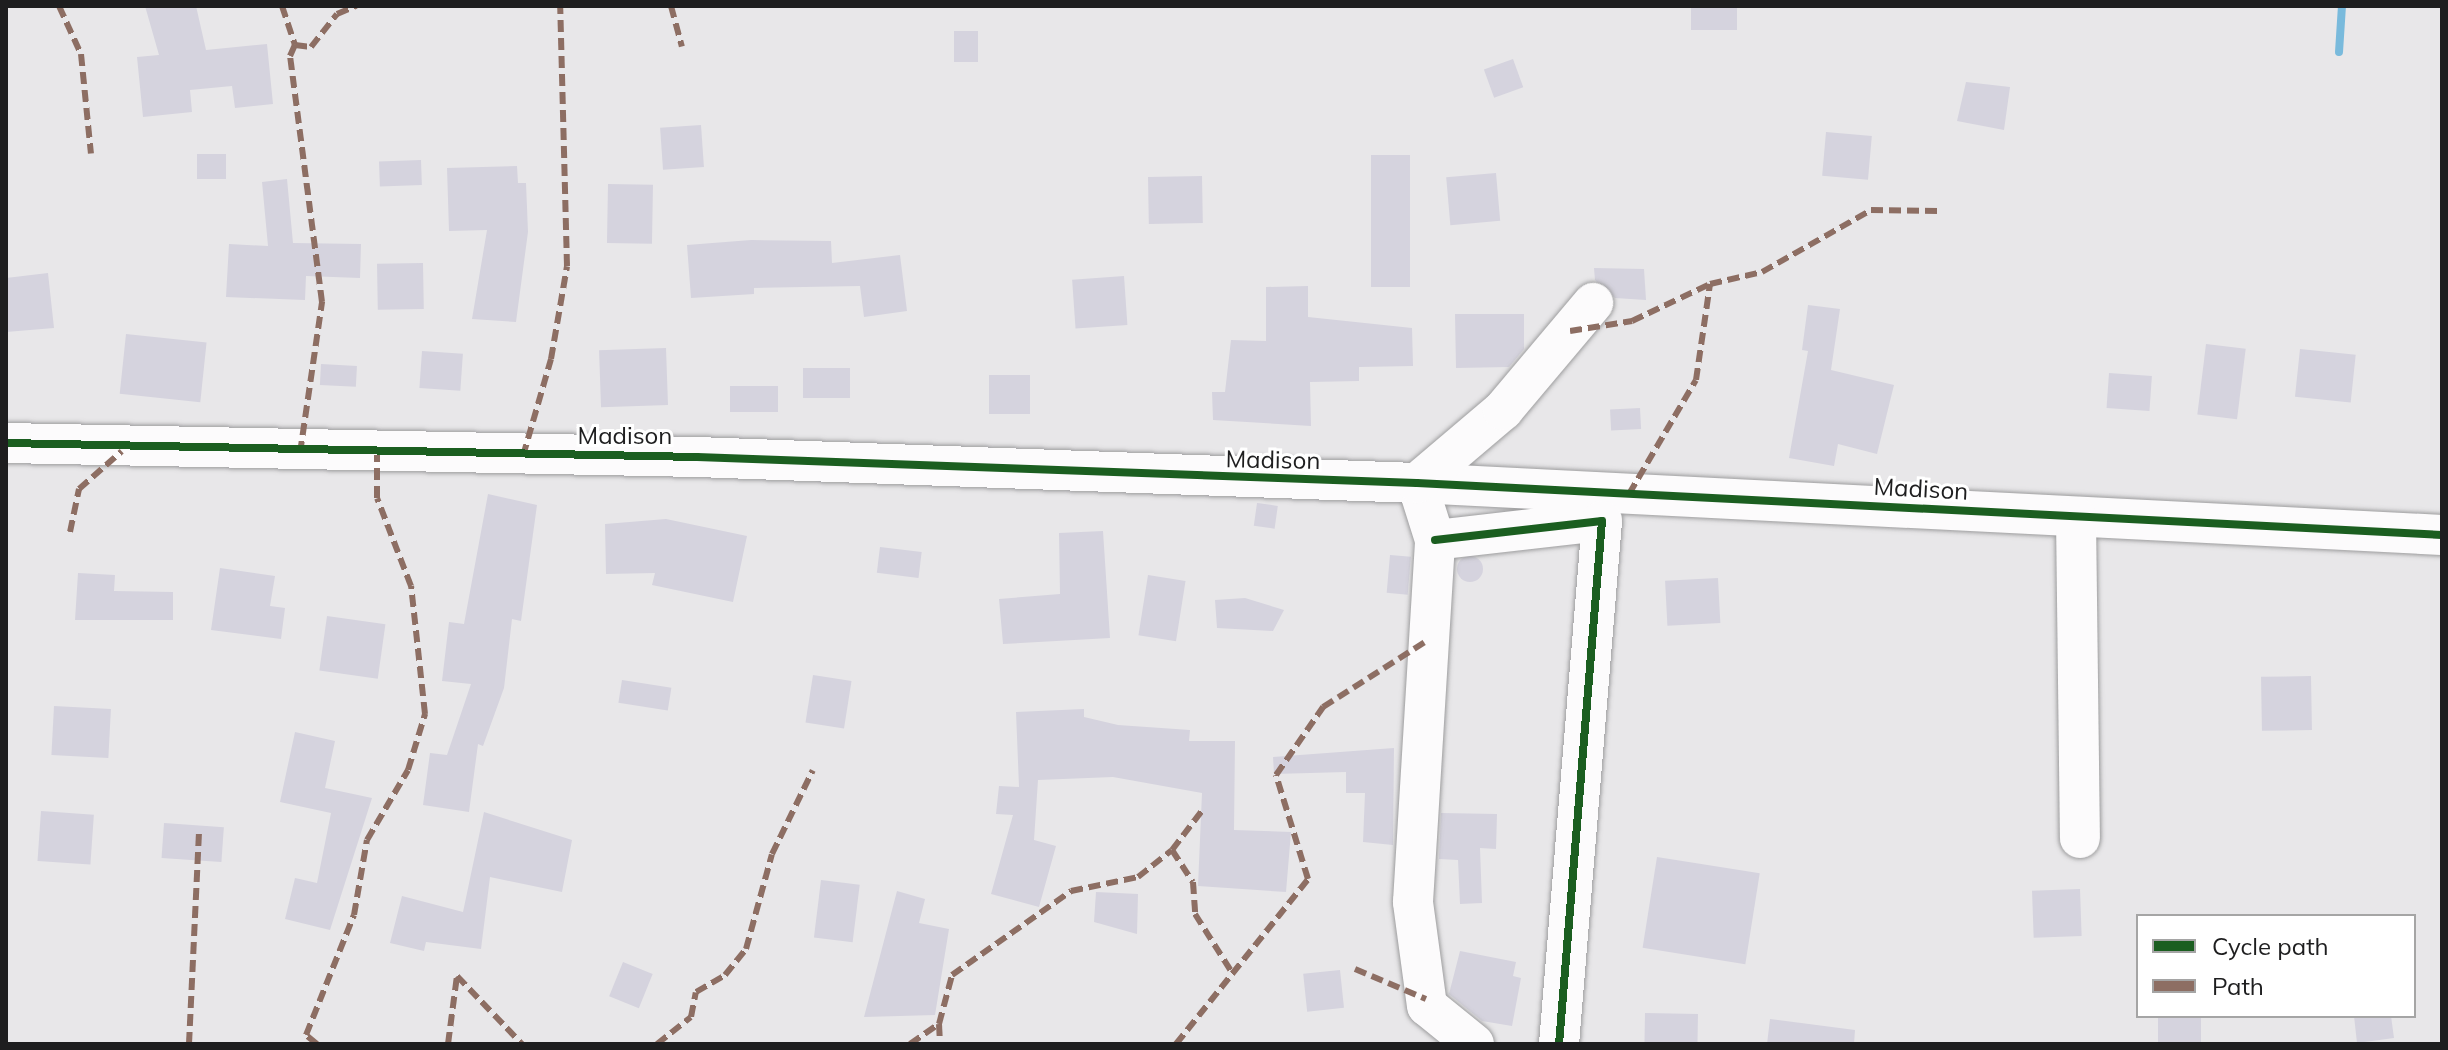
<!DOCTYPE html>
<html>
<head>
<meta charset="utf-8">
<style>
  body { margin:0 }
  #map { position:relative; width:2448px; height:1050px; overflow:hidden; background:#e8e7e9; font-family:Mulish,sans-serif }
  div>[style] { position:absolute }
  .stream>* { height:8px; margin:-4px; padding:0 4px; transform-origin:4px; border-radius:4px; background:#79badc }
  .building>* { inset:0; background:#d5d3de; transform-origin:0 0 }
  .round { border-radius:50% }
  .roads { filter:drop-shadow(0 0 2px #9d9d9e) drop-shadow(0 0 2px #9d9d9e) }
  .minor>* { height:40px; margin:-20px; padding:0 20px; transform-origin:20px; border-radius:20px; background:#fcfbfc }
  .quiet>* { height:6px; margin-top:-3px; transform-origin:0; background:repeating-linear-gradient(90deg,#8d6e63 0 12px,transparent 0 18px) }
  .cycleway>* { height:8px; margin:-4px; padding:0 4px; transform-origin:4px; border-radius:4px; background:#1b5e20 }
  span { translate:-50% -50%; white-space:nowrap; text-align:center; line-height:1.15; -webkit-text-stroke:6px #fff; paint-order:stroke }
  .street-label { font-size:24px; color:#1e1e1f }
  .frame { position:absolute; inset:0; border:8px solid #1e1e1f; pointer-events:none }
  .legend { position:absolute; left:2136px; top:914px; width:280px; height:104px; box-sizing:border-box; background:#fff; border:2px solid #a5a5a5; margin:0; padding:10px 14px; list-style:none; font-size:24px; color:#1e1e1f }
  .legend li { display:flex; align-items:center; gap:16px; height:40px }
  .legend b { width:40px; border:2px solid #a5a5a5 }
</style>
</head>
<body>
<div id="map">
  <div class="stream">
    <div style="left:2339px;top:52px;width:46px;rotate:-86.3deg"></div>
  </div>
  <div class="building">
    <div style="clip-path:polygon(145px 6px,196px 6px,206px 50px,267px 44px,273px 104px,235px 108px,232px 86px,190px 90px,192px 112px,143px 117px,137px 57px,159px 55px)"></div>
    <div style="left:1691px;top:6px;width:46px;height:24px"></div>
    <div style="left:978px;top:31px;width:31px;height:24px;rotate:90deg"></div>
    <div style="left:1513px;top:59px;width:30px;height:31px;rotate:70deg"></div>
    <div style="clip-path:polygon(1966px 82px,2010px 87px,2004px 130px,1957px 121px)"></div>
    <div style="left:701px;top:125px;width:42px;height:41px;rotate:86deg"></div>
    <div style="left:1826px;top:132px;width:46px;height:44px;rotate:5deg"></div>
    <div style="left:226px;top:154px;width:25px;height:29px;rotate:90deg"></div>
    <div style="left:1371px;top:155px;width:39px;height:132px"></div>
    <div style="left:421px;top:160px;width:25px;height:42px;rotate:88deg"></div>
    <div style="clip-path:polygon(517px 166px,518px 183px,526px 183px,528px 232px,516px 322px,472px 319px,487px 230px,449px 231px,447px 168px)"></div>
    <div style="left:1496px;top:173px;width:48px;height:50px;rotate:85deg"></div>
    <div style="left:1202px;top:176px;width:47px;height:54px;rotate:89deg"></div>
    <div style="clip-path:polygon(287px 179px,293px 243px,361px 244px,360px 278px,306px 276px,305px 300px,226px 297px,229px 244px,268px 246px,262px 182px)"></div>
    <div style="left:608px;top:184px;width:45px;height:59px;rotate:1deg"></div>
    <div style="clip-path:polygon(751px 240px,831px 241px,832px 263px,900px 255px,907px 311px,864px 317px,860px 286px,754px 288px,754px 294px,691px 298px,687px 245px)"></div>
    <div style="left:423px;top:263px;width:46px;height:46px;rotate:89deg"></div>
    <div style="clip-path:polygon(1594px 268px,1644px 269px,1646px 300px,1615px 298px,1595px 280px)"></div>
    <div style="clip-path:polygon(48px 273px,54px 328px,6px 332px,6px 278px)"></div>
    <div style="left:1124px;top:276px;width:49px;height:52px;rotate:86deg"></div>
    <div style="clip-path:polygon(1308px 286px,1308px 317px,1412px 328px,1413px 366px,1359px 367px,1359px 381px,1310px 382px,1311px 426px,1213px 420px,1212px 392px,1225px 392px,1231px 340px,1266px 341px,1266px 287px)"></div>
    <div style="clip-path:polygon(1808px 305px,1840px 309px,1831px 370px,1894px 385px,1877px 454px,1838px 444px,1834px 466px,1789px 458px,1808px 351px,1802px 350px)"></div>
    <div style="clip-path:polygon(1455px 314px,1524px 314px,1524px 349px,1509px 367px,1456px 368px)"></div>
    <div style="left:126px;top:334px;width:81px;height:60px;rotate:6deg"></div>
    <div style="left:2206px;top:344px;width:40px;height:71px;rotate:7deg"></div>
    <div style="left:666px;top:348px;width:57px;height:67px;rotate:88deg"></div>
    <div style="left:2300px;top:349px;width:56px;height:48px;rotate:6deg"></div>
    <div style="left:422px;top:351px;width:41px;height:37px;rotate:4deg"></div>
    <div style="left:321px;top:364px;width:36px;height:21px;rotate:3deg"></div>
    <div style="left:850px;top:368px;width:30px;height:47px;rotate:90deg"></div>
    <div style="left:2109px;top:373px;width:43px;height:35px;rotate:4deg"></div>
    <div style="left:1030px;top:375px;width:39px;height:41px;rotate:90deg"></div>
    <div style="left:730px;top:386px;width:48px;height:26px"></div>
    <div style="left:1640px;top:408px;width:21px;height:30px;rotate:87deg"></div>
    <div style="clip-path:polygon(488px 494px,537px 505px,521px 621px,512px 619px,504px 688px,483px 746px,478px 744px,469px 812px,423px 805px,430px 753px,447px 755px,471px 684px,442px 681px,449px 622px,464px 624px)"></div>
    <div style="left:1257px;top:503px;width:21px;height:23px;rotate:8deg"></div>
    <div style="clip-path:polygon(666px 519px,747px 536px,733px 602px,652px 585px,655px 573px,606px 574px,605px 524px)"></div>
    <div style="clip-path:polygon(1103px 531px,1110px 638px,1003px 644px,999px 599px,1060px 594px,1059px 533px)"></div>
    <div style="left:880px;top:547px;width:42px;height:26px;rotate:7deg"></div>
    <div style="left:1390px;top:555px;width:21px;height:38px;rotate:5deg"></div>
    <div class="round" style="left:1457px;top:556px;width:26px;height:26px"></div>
    <div style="clip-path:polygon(220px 568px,275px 576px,270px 606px,285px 608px,281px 639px,211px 630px)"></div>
    <div style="clip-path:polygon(78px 573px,115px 575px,114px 591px,173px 592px,173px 620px,75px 620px)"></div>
    <div style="left:1148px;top:575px;width:38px;height:61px;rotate:9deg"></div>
    <div style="left:1718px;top:578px;width:45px;height:53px;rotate:87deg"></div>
    <div style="clip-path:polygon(1245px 598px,1284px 610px,1273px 631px,1217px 628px,1215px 600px)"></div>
    <div style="left:327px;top:616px;width:59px;height:55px;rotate:8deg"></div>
    <div style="left:813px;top:675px;width:39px;height:48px;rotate:9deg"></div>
    <div style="left:2311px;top:676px;width:54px;height:50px;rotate:89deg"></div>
    <div style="left:622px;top:680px;width:50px;height:23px;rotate:9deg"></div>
    <div style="left:54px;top:706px;width:57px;height:49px;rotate:3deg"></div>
    <div style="clip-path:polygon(1084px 709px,1084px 717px,1118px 725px,1190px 730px,1189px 741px,1235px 741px,1234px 830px,1291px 832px,1286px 892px,1198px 886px,1202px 793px,1113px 777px,1038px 780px,1034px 840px,1056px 846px,1039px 907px,991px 894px,1013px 815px,996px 814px,999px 786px,1019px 787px,1016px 712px)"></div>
    <div style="clip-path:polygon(295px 732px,335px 741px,325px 788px,372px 798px,330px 930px,285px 919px,295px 878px,317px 883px,331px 813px,280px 802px)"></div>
    <div style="clip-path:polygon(1394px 748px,1393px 845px,1363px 842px,1365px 793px,1346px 793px,1346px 772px,1274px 774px,1273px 757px)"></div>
    <div style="left:41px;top:811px;width:53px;height:50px;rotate:4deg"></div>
    <div style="clip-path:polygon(484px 812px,572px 840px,562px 892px,490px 877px,481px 949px,426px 942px,424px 951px,390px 943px,402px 896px,463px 912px)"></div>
    <div style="clip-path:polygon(1441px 813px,1497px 814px,1496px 849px,1480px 848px,1482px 903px,1460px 904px,1458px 860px,1439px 859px)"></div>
    <div style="left:164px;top:823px;width:60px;height:35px;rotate:4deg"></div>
    <div style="left:1657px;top:857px;width:104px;height:92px;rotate:9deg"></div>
    <div style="left:821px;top:880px;width:39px;height:58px;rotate:7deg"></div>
    <div style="left:2080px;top:889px;width:47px;height:48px;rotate:88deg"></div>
    <div style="clip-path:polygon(897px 891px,925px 899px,919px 923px,949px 929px,935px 1015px,864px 1017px)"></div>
    <div style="clip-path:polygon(1096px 892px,1138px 894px,1137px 934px,1094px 922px)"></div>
    <div style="clip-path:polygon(1460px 951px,1516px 962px,1513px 976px,1521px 978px,1512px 1026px,1482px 1021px,1449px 994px)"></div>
    <div style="left:623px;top:962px;width:32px;height:37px;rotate:22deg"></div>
    <div style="left:1340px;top:970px;width:38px;height:37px;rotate:84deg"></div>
    <div style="left:1645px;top:1013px;width:53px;height:31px;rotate:1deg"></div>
    <div style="left:2158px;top:1016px;width:43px;height:26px"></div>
    <div style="clip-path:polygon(2354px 1016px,2391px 1016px,2394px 1038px,2357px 1043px)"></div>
    <div style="clip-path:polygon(1770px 1019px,1855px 1030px,1854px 1044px,1767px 1044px)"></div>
  </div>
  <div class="roads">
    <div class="minor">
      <div style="left:6px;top:443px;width:691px;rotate:1.16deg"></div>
      <div style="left:697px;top:457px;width:720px;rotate:2.07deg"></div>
      <div style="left:1417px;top:483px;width:1026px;rotate:2.9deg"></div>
      <div style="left:2076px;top:517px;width:321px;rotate:89.3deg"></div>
      <div style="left:1435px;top:540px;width:168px;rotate:-6.5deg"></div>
      <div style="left:1602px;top:521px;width:525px;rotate:94.7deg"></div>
      <div style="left:1474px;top:1044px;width:60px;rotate:-141deg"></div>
      <div style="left:1427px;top:1006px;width:105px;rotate:-97.7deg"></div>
      <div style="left:1413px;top:902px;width:363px;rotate:-86.5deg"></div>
      <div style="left:1435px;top:540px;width:60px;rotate:-107.5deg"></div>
      <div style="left:1417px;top:483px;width:113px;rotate:-40.3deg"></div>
      <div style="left:1503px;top:410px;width:140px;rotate:-49.9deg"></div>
    </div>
  </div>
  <div class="quiet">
    <div style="left:59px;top:6px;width:53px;rotate:65.4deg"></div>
    <div style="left:81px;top:54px;width:100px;rotate:84.3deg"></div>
    <div style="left:282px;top:6px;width:41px;rotate:71.6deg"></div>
    <div style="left:671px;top:6px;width:42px;rotate:75deg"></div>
    <div style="left:1570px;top:331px;width:63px;rotate:-9.2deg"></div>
    <div style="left:1632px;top:321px;width:86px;rotate:-25.4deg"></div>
    <div style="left:1710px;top:284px;width:53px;rotate:-13deg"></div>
    <div style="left:1762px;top:272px;width:125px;rotate:-29.6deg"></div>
    <div style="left:1871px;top:210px;width:67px;rotate:0.9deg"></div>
    <div style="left:300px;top:453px;width:153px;rotate:-81.7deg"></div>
    <div style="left:322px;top:302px;width:248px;rotate:-97.4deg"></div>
    <div style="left:290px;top:56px;width:12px;rotate:-66deg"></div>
    <div style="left:295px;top:45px;width:16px;rotate:7deg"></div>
    <div style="left:311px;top:47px;width:42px;rotate:-51.8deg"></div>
    <div style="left:337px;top:14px;width:21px;rotate:-23deg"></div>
    <div style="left:523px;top:456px;width:101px;rotate:-73.9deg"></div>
    <div style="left:551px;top:359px;width:94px;rotate:-80.2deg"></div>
    <div style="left:567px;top:266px;width:260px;rotate:-91.5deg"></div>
    <div style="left:1629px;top:494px;width:132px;rotate:-59.6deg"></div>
    <div style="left:1696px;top:380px;width:97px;rotate:-81.7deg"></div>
    <div style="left:70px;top:532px;width:44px;rotate:-78.2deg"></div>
    <div style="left:79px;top:489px;width:57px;rotate:-41.5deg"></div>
    <div style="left:1172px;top:850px;width:38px;rotate:57deg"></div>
    <div style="left:1193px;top:882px;width:32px;rotate:86deg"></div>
    <div style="left:1195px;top:914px;width:67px;rotate:57.7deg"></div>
    <div style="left:1355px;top:969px;width:77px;rotate:22.9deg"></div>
    <div style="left:457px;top:976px;width:94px;rotate:46.3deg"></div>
    <div style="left:939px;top:1024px;width:20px;rotate:87deg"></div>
    <div style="left:189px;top:1044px;width:213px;rotate:-87.3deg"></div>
    <div style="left:317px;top:1044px;width:14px;rotate:-141deg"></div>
    <div style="left:306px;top:1035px;width:129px;rotate:-68.2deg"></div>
    <div style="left:354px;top:915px;width:76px;rotate:-80.2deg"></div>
    <div style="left:367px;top:840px;width:81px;rotate:-59.6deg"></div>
    <div style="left:408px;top:770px;width:59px;rotate:-73.1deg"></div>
    <div style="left:425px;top:714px;width:129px;rotate:-96.2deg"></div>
    <div style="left:411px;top:586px;width:94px;rotate:-111.1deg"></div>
    <div style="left:377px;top:498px;width:43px;rotate:-90deg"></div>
    <div style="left:448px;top:1044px;width:69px;rotate:-82.5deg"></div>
    <div style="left:657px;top:1044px;width:43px;rotate:-38.5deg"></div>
    <div style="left:691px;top:1017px;width:25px;rotate:-79deg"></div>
    <div style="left:696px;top:992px;width:34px;rotate:-30deg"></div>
    <div style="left:725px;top:975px;width:33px;rotate:-51deg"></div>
    <div style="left:746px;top:949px;width:98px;rotate:-74.7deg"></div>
    <div style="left:772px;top:854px;width:93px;rotate:-64deg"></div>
    <div style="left:910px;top:1044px;width:35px;rotate:-35deg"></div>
    <div style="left:939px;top:1024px;width:51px;rotate:-75.1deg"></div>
    <div style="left:952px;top:975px;width:146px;rotate:-35.2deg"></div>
    <div style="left:1071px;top:891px;width:68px;rotate:-11.8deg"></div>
    <div style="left:1138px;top:877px;width:43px;rotate:-38.5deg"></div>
    <div style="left:1172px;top:850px;width:53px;rotate:-52.7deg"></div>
    <div style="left:1176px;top:1044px;width:211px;rotate:-51.3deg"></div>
    <div style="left:1308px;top:879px;width:109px;rotate:-107.1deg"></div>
    <div style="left:1276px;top:775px;width:83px;rotate:-55.3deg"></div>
    <div style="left:1323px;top:707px;width:125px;rotate:-32.5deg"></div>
  </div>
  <div class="cycleway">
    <div style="left:6px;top:443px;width:691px;rotate:1.16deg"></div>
    <div style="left:697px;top:457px;width:720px;rotate:2.07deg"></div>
    <div style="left:1417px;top:483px;width:1026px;rotate:2.9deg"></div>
    <div style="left:1435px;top:540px;width:168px;rotate:-6.5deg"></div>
    <div style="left:1602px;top:521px;width:525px;rotate:94.7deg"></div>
  </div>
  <div class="street-label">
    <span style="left:625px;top:436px">Madison</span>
    <span style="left:1273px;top:460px;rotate:1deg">Madison</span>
    <span style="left:1921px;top:489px;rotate:3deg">Madison</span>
  </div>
  <div class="frame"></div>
  <ul class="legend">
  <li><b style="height:10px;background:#1b5e20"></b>Cycle path</li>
  <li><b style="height:10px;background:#8d6e63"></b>Path</li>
  </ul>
</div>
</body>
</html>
